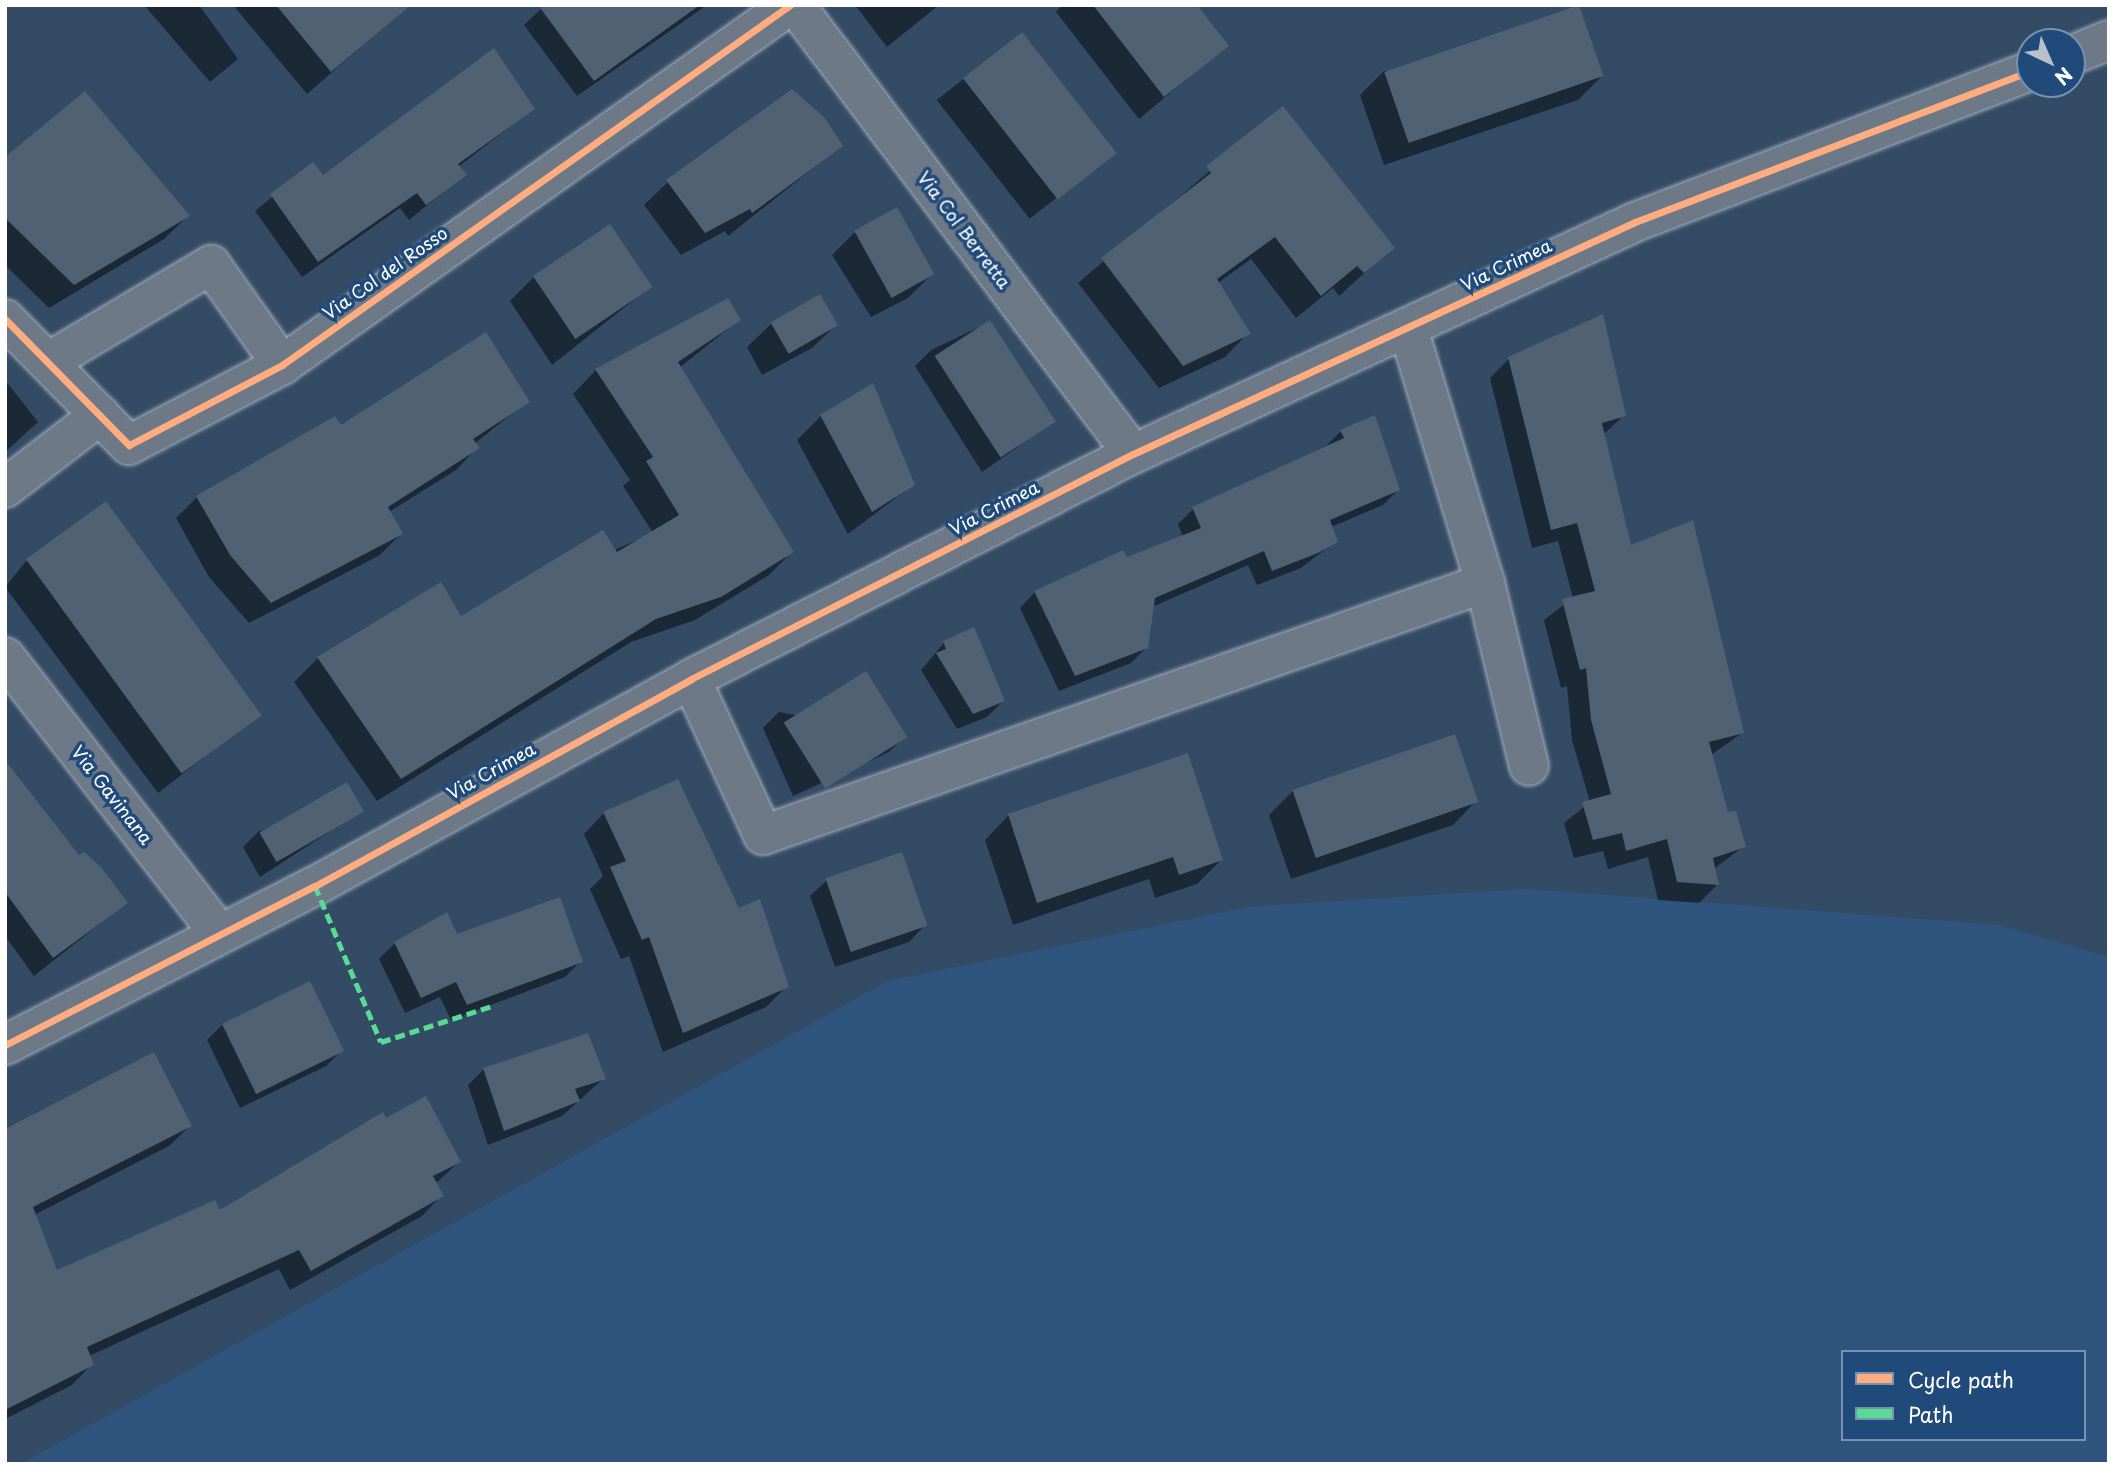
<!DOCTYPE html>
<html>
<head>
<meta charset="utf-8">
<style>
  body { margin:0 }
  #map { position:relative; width:2114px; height:1469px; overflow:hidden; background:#344b65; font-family:"Playpen Sans",sans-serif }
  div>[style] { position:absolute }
  .built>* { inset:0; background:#2f557f }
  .shadow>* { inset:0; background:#0007; transform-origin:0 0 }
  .building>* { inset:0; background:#506174; transform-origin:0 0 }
  .roads { filter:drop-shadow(0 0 2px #a4aeba) drop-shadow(0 0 2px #a4aeba) }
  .minor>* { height:38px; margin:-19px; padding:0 19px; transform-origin:19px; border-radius:19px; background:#6d7986 }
  .quiet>* { height:5px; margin-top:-2.5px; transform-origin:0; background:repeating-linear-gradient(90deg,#5adb95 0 10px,transparent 0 15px) }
  .cycleway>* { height:7px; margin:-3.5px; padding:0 3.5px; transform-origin:3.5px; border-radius:3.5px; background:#ffac80 }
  span { translate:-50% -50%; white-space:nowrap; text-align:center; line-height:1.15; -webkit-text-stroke:7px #1f4a7a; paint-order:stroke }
  .street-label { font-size:18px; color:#fff }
  .frame { position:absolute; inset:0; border:7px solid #fff; pointer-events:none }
  .legend { position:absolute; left:1841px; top:1350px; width:245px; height:91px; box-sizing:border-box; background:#1f4a7a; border:2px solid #7992af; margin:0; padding:9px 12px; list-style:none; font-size:21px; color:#fff }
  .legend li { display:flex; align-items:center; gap:14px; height:35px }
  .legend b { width:35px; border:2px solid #7992af }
  .north { position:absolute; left:2016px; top:28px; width:70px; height:70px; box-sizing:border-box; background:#1f4a7a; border:2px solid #7992af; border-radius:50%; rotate:136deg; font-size:19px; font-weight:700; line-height:28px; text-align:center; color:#fff }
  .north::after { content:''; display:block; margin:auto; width:24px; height:32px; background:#b8c0c9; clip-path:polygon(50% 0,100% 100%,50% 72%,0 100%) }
</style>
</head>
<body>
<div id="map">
  <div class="built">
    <div style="clip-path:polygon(evenodd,1527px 889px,1998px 925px,2109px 957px,2109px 1464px,21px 1464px,888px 981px,1248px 907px,1527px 889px,1843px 1352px,2084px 1352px,2084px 1439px,1843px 1439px,1843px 1352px)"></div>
  </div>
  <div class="shadow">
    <div style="clip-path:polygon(144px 5px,199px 5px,238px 59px,210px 82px)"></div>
    <div style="clip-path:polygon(233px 5px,409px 5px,307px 94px)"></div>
    <div style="clip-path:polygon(545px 5px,707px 5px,577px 96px,524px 25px)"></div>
    <div style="clip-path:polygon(855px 5px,939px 5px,887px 47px)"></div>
    <div style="clip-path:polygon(1062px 5px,1195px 5px,1226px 46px,1139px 119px,1056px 12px)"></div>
    <div style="left:1021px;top:34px;width:151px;height:107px;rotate:52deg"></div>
    <div style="clip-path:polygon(1384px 71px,1602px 76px,1578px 100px,1384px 165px,1360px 95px)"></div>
    <div style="clip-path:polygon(533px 109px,458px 167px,464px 175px,409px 220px,400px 208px,302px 277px,255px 211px,313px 164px,322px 177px)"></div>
    <div style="clip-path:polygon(1283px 109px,1393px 247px,1339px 296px,1333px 288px,1296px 318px,1251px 259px,1218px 283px,1248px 333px,1225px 357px,1159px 388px,1078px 283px)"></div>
    <div style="clip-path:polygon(841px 146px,728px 236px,725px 231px,681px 255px,644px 205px,668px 182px)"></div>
    <div style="clip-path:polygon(5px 159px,188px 216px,164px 239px,49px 308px,5px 265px)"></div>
    <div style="clip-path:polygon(855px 232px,932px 274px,908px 298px,871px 317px,832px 255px)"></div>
    <div style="clip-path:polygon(534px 277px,650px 287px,552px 365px,510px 301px)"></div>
    <div style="clip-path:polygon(819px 297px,836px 325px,812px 348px,762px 375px,747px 347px,771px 324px)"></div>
    <div style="clip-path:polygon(727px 300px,739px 320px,679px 368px,792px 552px,769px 575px,695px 620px,631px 642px,377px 801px,294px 682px,318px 658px,441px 584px,461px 618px,653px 533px,623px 486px,630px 480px,573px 394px,596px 370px)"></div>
    <div style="clip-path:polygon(990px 322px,1053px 422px,982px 472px,915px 366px,931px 350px)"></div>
    <div style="clip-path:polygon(1509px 359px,1624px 415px,1603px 435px,1629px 548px,1742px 733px,1711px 755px,1727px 814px,1744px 846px,1714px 869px,1718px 884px,1699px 903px,1658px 900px,1648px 857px,1608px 869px,1603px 851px,1574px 858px,1564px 823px,1590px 802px,1572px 740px,1567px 686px,1561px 688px,1544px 620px,1573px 598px,1558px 541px,1532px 548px,1490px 378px)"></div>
    <div style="clip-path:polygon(5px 380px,38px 422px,5px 452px)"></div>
    <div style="clip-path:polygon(528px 401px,474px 444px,477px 448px,456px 470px,389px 512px,401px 534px,380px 555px,249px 623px,209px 577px,176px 518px,197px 497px)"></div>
    <div style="clip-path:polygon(821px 416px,913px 485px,848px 534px,797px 440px)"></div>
    <div style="clip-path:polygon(1341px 431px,1398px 490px,1383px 505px,1331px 527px,1336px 541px,1301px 568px,1257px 585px,1248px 565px,1152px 607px,1146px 648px,1131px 663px,1059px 691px,1020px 608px,1035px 592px,1183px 537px,1178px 524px,1193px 509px,1326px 446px)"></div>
    <div style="clip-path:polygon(27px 560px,259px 715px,158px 793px,5px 587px)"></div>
    <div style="clip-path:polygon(944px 643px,1003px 701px,987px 717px,957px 729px,921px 670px)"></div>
    <div style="clip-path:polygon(779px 712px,905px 736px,889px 752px,793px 796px,763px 728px)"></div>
    <div style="clip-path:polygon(1187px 756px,1221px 860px,1197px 884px,1155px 898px,1149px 879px,1013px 925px,985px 840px,1008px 816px)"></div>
    <div style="clip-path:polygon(5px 762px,79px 858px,126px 903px,34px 976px,5px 936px)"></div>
    <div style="clip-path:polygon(1293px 791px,1476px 801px,1453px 825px,1291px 879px,1269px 815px)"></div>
    <div style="clip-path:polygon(361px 811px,260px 877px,243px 847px,259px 831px)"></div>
    <div style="clip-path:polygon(604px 813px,738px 911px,787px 986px,766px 1007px,663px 1052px,629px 956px,621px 959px,590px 889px,603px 876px,584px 834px)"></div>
    <div style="clip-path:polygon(827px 880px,925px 925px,909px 942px,835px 967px,810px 896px)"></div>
    <div style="clip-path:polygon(457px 936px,581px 961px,565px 977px,451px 1020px,440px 997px,405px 1013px,379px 959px,395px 943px)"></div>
    <div style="clip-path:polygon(223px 1024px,342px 1050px,326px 1066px,240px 1108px,207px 1040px)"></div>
    <div style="clip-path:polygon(484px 1069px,604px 1078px,562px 1116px,488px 1145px,468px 1085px)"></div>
    <div style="clip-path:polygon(386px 1120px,459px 1162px,435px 1184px,442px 1195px,422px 1216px,290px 1290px,279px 1269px,89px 1356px,92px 1364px,72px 1385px,5px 1419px,5px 1131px,190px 1126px,169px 1146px,34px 1215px,56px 1272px,219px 1212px)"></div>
  </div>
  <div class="building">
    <div style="clip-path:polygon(276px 5px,411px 5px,331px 72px)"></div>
    <div style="clip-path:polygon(538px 5px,700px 5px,594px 81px)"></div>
    <div style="clip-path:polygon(1093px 5px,1197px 5px,1229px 46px,1164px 97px)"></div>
    <div style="left:1579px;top:5px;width:75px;height:206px;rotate:71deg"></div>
    <div style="left:1022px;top:32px;width:154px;height:75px;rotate:52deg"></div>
    <div style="clip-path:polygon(494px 48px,535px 109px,458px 164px,467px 175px,426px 205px,417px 193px,318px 262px,270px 194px,313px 162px,323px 175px)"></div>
    <div style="clip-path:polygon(792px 89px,825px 118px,843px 146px,752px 213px,750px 209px,705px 233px,666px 180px)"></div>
    <div style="clip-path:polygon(85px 91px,190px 216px,74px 285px,5px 218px,5px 157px)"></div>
    <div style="clip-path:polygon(1283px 106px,1395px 248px,1364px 273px,1357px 266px,1321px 296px,1275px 237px,1217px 279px,1251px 334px,1183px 366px,1101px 258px,1211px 173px,1206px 166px)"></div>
    <div style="left:897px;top:207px;width:77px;height:49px;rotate:61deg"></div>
    <div style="left:610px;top:224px;width:76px;height:93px;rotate:56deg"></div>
    <div style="left:820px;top:294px;width:36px;height:57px;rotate:60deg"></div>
    <div style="clip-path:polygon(728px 298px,741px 320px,678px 362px,794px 552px,721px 597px,656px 619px,401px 779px,317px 657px,441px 582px,461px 616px,603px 530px,617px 552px,679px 515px,646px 461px,653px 457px,595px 369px)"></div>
    <div style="clip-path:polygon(1603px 314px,1626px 416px,1602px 423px,1631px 545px,1693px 520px,1744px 733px,1709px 742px,1728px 812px,1736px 811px,1746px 847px,1713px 858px,1719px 885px,1677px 882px,1667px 839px,1626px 851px,1622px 833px,1593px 840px,1582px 802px,1611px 794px,1591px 720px,1586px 668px,1580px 670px,1562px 599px,1595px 591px,1577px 523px,1551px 530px,1508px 357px)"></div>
    <div style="left:990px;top:320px;width:121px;height:66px;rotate:57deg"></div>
    <div style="clip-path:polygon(486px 332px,530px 402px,473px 439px,480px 448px,388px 507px,403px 534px,271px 603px,230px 555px,196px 496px,335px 416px,341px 425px)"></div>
    <div style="clip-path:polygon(873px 383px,915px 485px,872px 512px,820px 415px)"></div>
    <div style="clip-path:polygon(1375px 415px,1400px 490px,1330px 520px,1338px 542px,1318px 553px,1272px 571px,1264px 551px,1155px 598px,1148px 648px,1075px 676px,1034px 591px,1123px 550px,1127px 557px,1201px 528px,1192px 507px,1344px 438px,1340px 430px)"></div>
    <div style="left:106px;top:501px;width:265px;height:99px;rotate:54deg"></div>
    <div style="clip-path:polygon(974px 627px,1005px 701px,973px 714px,936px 653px,946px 649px,943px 641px)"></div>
    <div style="left:866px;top:671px;width:78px;height:97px;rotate:58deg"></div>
    <div style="left:1455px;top:734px;width:72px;height:172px;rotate:71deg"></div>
    <div style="clip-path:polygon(1188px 753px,1223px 860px,1179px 875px,1173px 857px,1037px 903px,1008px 814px)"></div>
    <div style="clip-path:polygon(5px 760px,79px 855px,84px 852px,101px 867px,128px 903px,53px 958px,5px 892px)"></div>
    <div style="clip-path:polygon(678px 779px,739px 908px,760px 899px,789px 987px,683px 1033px,649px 937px,642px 940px,610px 867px,626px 861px,603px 812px)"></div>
    <div style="left:347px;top:782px;width:34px;height:101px;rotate:60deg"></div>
    <div style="left:902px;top:852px;width:78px;height:81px;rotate:71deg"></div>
    <div style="clip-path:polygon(560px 897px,583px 962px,467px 1005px,456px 982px,421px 998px,394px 942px,447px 912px,457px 934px)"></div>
    <div style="left:310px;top:981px;width:78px;height:98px;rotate:64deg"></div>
    <div style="clip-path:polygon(588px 1033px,606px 1079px,575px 1089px,580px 1101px,504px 1131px,483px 1068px)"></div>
    <div style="clip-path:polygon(154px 1052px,192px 1126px,33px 1207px,57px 1270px,215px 1200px,220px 1210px,383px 1112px,386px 1118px,426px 1096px,461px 1162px,433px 1176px,444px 1196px,311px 1271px,299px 1250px,87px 1347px,94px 1365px,5px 1410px,5px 1129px)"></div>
  </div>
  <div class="roads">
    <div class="minor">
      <div style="left:795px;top:5px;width:562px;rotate:53.03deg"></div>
      <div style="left:2072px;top:55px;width:40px;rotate:-22deg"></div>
      <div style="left:5px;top:319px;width:177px;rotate:45.5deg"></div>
      <div style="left:129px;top:445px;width:173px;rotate:-27.6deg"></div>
      <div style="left:282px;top:365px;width:623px;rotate:-35.32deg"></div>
      <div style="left:48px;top:362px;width:190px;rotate:-30.8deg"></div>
      <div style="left:211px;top:265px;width:123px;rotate:54.6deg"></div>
      <div style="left:5px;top:488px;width:120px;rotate:-37.5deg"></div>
      <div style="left:1485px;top:583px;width:188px;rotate:76.5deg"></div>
      <div style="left:5px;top:657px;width:349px;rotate:52.2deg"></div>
      <div style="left:691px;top:679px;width:172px;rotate:65.2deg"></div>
      <div style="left:763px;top:835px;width:765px;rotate:-19.24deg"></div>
      <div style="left:1485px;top:583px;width:266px;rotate:-106.8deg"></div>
      <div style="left:5px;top:1045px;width:348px;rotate:-27.2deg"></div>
      <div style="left:315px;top:886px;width:429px;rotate:-28.8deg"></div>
      <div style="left:691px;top:679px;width:496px;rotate:-27deg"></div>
      <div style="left:1133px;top:454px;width:553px;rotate:-24.8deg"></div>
      <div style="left:1635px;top:222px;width:423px;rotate:-20.9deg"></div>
    </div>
  </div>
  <div class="quiet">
    <div style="left:315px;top:886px;width:169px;rotate:67.1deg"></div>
    <div style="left:381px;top:1042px;width:117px;rotate:-18deg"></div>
  </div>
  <div class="cycleway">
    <div style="left:5px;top:319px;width:177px;rotate:45.5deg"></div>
    <div style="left:129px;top:445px;width:173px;rotate:-27.6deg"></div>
    <div style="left:282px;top:365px;width:623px;rotate:-35.32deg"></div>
    <div style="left:5px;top:1045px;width:348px;rotate:-27.2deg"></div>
    <div style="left:315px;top:886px;width:429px;rotate:-28.8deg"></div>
    <div style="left:691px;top:679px;width:496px;rotate:-27deg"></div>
    <div style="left:1133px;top:454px;width:553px;rotate:-24.8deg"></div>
    <div style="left:1635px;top:222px;width:423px;rotate:-20.9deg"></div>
  </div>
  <div class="street-label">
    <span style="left:964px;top:230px;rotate:53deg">Via Col Berretta</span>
    <span style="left:1506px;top:265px;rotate:-25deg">Via Crimea</span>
    <span style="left:385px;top:273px;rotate:-35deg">Via Col del Rosso</span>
    <span style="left:994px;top:508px;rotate:-27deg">Via Crimea</span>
    <span style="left:491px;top:771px;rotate:-29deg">Via Crimea</span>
    <span style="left:112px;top:795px;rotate:52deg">Via Gavinana</span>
  </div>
  <div class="frame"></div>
  <ul class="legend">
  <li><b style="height:9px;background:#ffac80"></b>Cycle path</li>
  <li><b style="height:9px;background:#5adb95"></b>Path</li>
  </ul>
  <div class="north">N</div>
</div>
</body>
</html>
